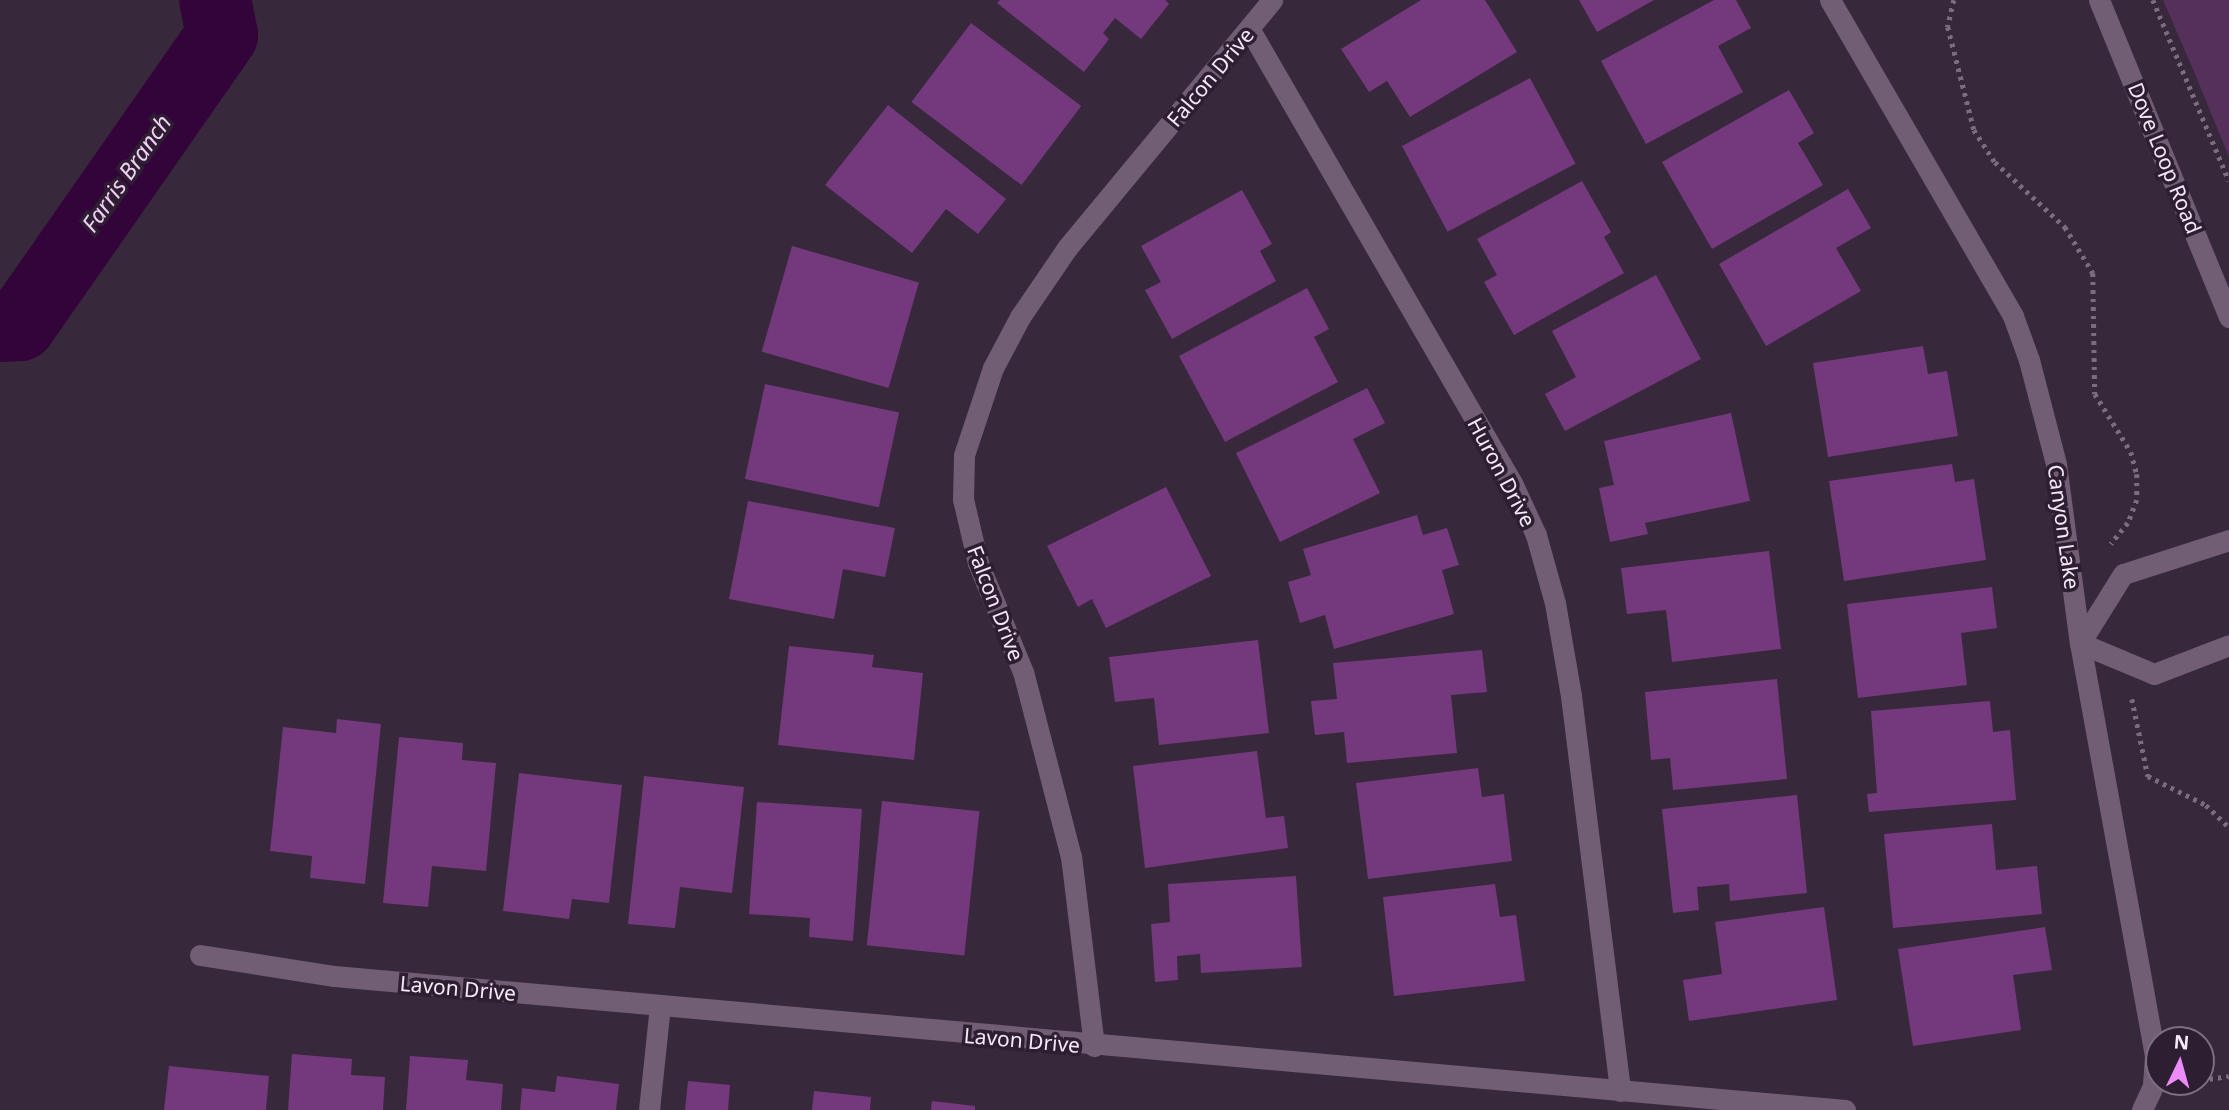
<!DOCTYPE html>
<html>
<head>
<meta charset="utf-8">
<style>
  body { margin:0 }
  #map { position:relative; width:2229px; height:1110px; overflow:hidden; background:#38283b; font-family:"Noto Sans",sans-serif }
  div>[style] { position:absolute }
  .green>* { inset:0; background:#54305a }
  .river>* { height:72px; margin:-36px; padding:0 36px; transform-origin:36px; border-radius:36px; background:#33043a }
  .building>* { inset:0; background:#74387d; transform-origin:0 0 }
  .path>* { height:4.5px; margin-top:-2.25px; transform-origin:0; background:repeating-linear-gradient(90deg,#7b6d7e 0 3.5px,transparent 0 8.5px) }
  .street>* { height:21px; margin:-10.5px; padding:0 10.5px; transform-origin:10.5px; border-radius:10.5px; background:#715e74 }
  .secondary>* { height:21px; margin:-10.5px; padding:0 10.5px; transform-origin:10.5px; border-radius:10.5px; background:#715e74 }
  span { translate:-50% -50%; white-space:nowrap; text-align:center; line-height:1.15; -webkit-text-stroke:7px #2e1e31; paint-order:stroke }
  .street-label { font-size:21px; color:#f4e9f6 }
  .water-label { font-size:23px; color:#f1cff6; font-style:italic }
  .north { position:absolute; left:2145px; top:1026px; width:70px; height:70px; box-sizing:border-box; background:#2e1e31; border:2px solid #7d6f80; border-radius:50%; rotate:5deg; font-size:19px; font-weight:700; line-height:28px; text-align:center; color:#f4e9f6 }
  .north::after { content:''; display:block; margin:auto; width:24px; height:32px; background:#ec8cfa; clip-path:polygon(50% 0,100% 100%,50% 72%,0 100%) }
</style>
</head>
<body>
<div id="map">
  <div class="green">
    <div style="clip-path:polygon(2163px 0,2229px 0,2229px 157px,2195px 74px)"></div>
  </div>
  <div class="river">
    <div style="left:0;top:326px;width:20px;rotate:-3deg"></div>
    <div style="left:20px;top:325px;width:353px;rotate:-55.1deg"></div>
    <div style="left:222px;top:35px;width:36px;rotate:-101deg"></div>
  </div>
  <div class="building">
    <div style="clip-path:polygon(1000px 0,1165px 0,1169px 4px,1141px 39px,1115px 18px,1103px 33px,1109px 39px,1084px 72px,997px 3px)"></div>
    <div style="clip-path:polygon(1421px 0,1485px 0,1517px 52px,1410px 117px,1387px 81px,1369px 92px,1341px 49px)"></div>
    <div style="clip-path:polygon(1579px 0,1654px 0,1597px 32px)"></div>
    <div style="clip-path:polygon(1714px 0,1736px 0,1751px 28px,1718px 46px,1743px 92px,1646px 144px,1601px 61px)"></div>
    <div style="left:971px;top:23px;width:138px;height:99px;rotate:37deg"></div>
    <div style="left:1530px;top:78px;width:97px;height:145px;rotate:62deg"></div>
    <div style="clip-path:polygon(1789px 90px,1814px 133px,1798px 143px,1823px 185px,1712px 249px,1662px 162px)"></div>
    <div style="clip-path:polygon(888px 105px,1006px 199px,978px 234px,946px 209px,912px 253px,825px 185px)"></div>
    <div style="clip-path:polygon(1582px 181px,1611px 232px,1604px 237px,1624px 273px,1514px 335px,1484px 282px,1497px 275px,1477px 239px)"></div>
    <div style="clip-path:polygon(1848px 189px,1871px 228px,1836px 248px,1861px 291px,1766px 346px,1719px 264px)"></div>
    <div style="clip-path:polygon(1242px 190px,1272px 244px,1260px 251px,1276px 281px,1172px 339px,1145px 290px,1161px 282px,1141px 246px)"></div>
    <div style="left:792px;top:246px;width:132px;height:110px;rotate:16deg"></div>
    <div style="clip-path:polygon(1656px 275px,1701px 359px,1565px 431px,1545px 394px,1576px 377px,1552px 331px)"></div>
    <div style="clip-path:polygon(1307px 288px,1329px 329px,1314px 337px,1338px 382px,1225px 442px,1179px 356px)"></div>
    <div style="clip-path:polygon(1923px 346px,1928px 374px,1947px 371px,1958px 436px,1828px 457px,1813px 363px)"></div>
    <div style="left:765px;top:384px;width:137px;height:97px;rotate:12deg"></div>
    <div style="clip-path:polygon(1367px 388px,1385px 423px,1353px 439px,1380px 493px,1280px 542px,1236px 453px)"></div>
    <div style="clip-path:polygon(1731px 413px,1750px 501px,1645px 523px,1648px 534px,1610px 542px,1599px 488px,1614px 485px,1604px 441px)"></div>
    <div style="clip-path:polygon(1952px 464px,1955px 482px,1974px 479px,1986px 560px,1844px 581px,1829px 481px)"></div>
    <div style="clip-path:polygon(1166px 487px,1211px 576px,1106px 628px,1092px 599px,1078px 607px,1047px 546px)"></div>
    <div style="clip-path:polygon(748px 501px,895px 528px,885px 577px,843px 569px,834px 619px,729px 599px)"></div>
    <div style="clip-path:polygon(1417px 515px,1423px 535px,1447px 528px,1459px 565px,1442px 570px,1454px 614px,1334px 649px,1325px 615px,1300px 623px,1288px 582px,1311px 575px,1303px 549px)"></div>
    <div style="clip-path:polygon(1769px 551px,1781px 649px,1672px 662px,1666px 610px,1627px 614px,1621px 568px)"></div>
    <div style="clip-path:polygon(1992px 587px,1997px 628px,1961px 633px,1967px 685px,1858px 698px,1847px 604px)"></div>
    <div style="clip-path:polygon(1258px 640px,1269px 733px,1159px 745px,1154px 698px,1115px 702px,1109px 657px)"></div>
    <div style="clip-path:polygon(789px 646px,874px 655px,872px 667px,923px 673px,914px 760px,778px 745px)"></div>
    <div style="clip-path:polygon(1482px 650px,1487px 692px,1451px 695px,1457px 753px,1347px 763px,1344px 732px,1315px 735px,1311px 701px,1337px 699px,1333px 663px)"></div>
    <div style="clip-path:polygon(1777px 679px,1787px 779px,1673px 790px,1670px 758px,1651px 760px,1645px 692px)"></div>
    <div style="clip-path:polygon(1990px 701px,1993px 732px,2010px 730px,2016px 800px,1869px 812px,1867px 794px,1877px 793px,1871px 711px)"></div>
    <div style="clip-path:polygon(337px 719px,381px 724px,365px 884px,310px 878px,312px 856px,270px 851px,283px 727px,336px 733px)"></div>
    <div style="clip-path:polygon(399px 737px,463px 743px,462px 760px,496px 763px,486px 871px,432px 866px,428px 907px,383px 903px)"></div>
    <div style="clip-path:polygon(1257px 751px,1266px 818px,1284px 816px,1288px 848px,1145px 868px,1133px 766px)"></div>
    <div style="clip-path:polygon(1478px 768px,1482px 797px,1504px 794px,1512px 861px,1368px 879px,1356px 783px)"></div>
    <div style="clip-path:polygon(519px 773px,622px 785px,609px 903px,572px 899px,569px 919px,503px 911px)"></div>
    <div style="clip-path:polygon(644px 776px,744px 787px,732px 893px,680px 887px,675px 928px,628px 924px)"></div>
    <div style="clip-path:polygon(1797px 795px,1807px 893px,1730px 901px,1729px 884px,1697px 887px,1699px 910px,1673px 913px,1662px 809px)"></div>
    <div style="left:882px;top:801px;width:98px;height:145px;rotate:6deg"></div>
    <div style="clip-path:polygon(757px 802px,862px 809px,853px 941px,809px 937px,810px 918px,749px 914px)"></div>
    <div style="clip-path:polygon(1992px 824px,1996px 870px,2037px 866px,2042px 914px,1893px 928px,1884px 834px)"></div>
    <div style="clip-path:polygon(1296px 876px,1302px 967px,1201px 973px,1200px 954px,1177px 956px,1178px 980px,1155px 982px,1151px 924px,1170px 922px,1168px 884px)"></div>
    <div style="clip-path:polygon(1495px 884px,1500px 917px,1516px 915px,1525px 981px,1394px 996px,1383px 897px)"></div>
    <div style="clip-path:polygon(1824px 907px,1837px 1000px,1689px 1021px,1683px 980px,1722px 974px,1715px 922px)"></div>
    <div style="clip-path:polygon(2045px 927px,2052px 970px,2013px 975px,2021px 1030px,1913px 1046px,1898px 949px)"></div>
    <div style="clip-path:polygon(292px 1054px,352px 1059px,351px 1075px,385px 1077px,383px 1110px,288px 1110px)"></div>
    <div style="clip-path:polygon(410px 1056px,468px 1060px,466px 1080px,503px 1084px,501px 1110px,406px 1110px)"></div>
    <div style="clip-path:polygon(169px 1066px,269px 1076px,266px 1110px,164px 1110px)"></div>
    <div style="clip-path:polygon(557px 1076px,619px 1084px,616px 1110px,520px 1110px,522px 1088px,555px 1092px)"></div>
    <div style="clip-path:polygon(688px 1081px,730px 1085px,728px 1110px,685px 1110px)"></div>
    <div style="clip-path:polygon(814px 1091px,871px 1097px,870px 1110px,812px 1110px)"></div>
    <div style="clip-path:polygon(932px 1101px,975px 1106px,975px 1110px,931px 1110px)"></div>
  </div>
  <div class="path">
    <div style="left:1954px;top:0;width:28px;rotate:103deg"></div>
    <div style="left:1948px;top:27px;width:106px;rotate:75.8deg"></div>
    <div style="left:1974px;top:130px;width:38px;rotate:57deg"></div>
    <div style="left:1995px;top:162px;width:96px;rotate:42.9deg"></div>
    <div style="left:2065px;top:227px;width:54px;rotate:58.7deg"></div>
    <div style="left:2093px;top:273px;width:121px;rotate:89.1deg"></div>
    <div style="left:2095px;top:394px;width:68px;rotate:58.2deg"></div>
    <div style="left:2131px;top:452px;width:23px;rotate:75deg"></div>
    <div style="left:2137px;top:474px;width:26px;rotate:90deg"></div>
    <div style="left:2137px;top:500px;width:25px;rotate:111deg"></div>
    <div style="left:2128px;top:523px;width:27px;rotate:129deg"></div>
    <div style="left:2153px;top:0;width:196px;rotate:67.2deg"></div>
    <div style="left:2132px;top:699px;width:79px;rotate:78.3deg"></div>
    <div style="left:2148px;top:776px;width:65px;rotate:26.6deg"></div>
    <div style="left:2206px;top:805px;width:32px;rotate:44deg"></div>
    <div style="left:2201px;top:1080px;width:28px;rotate:-8deg"></div>
  </div>
  <div class="street">
    <div style="left:1830px;top:0;width:365px;rotate:59.9deg"></div>
    <div style="left:2013px;top:316px;width:47px;rotate:70deg"></div>
    <div style="left:2029px;top:360px;width:107px;rotate:75.4deg"></div>
    <div style="left:2056px;top:464px;width:181px;rotate:82.4deg"></div>
    <div style="left:2080px;top:643px;width:420px;rotate:79.7deg"></div>
    <div style="left:2155px;top:1056px;width:30px;rotate:94deg"></div>
    <div style="left:2153px;top:1086px;width:26px;rotate:115deg"></div>
    <div style="left:1250px;top:30px;width:523px;rotate:59.96deg"></div>
    <div style="left:1512px;top:483px;width:57px;rotate:65.2deg"></div>
    <div style="left:1536px;top:535px;width:71px;rotate:74.4deg"></div>
    <div style="left:1555px;top:603px;width:94px;rotate:80.2deg"></div>
    <div style="left:1571px;top:696px;width:398px;rotate:82.9deg"></div>
    <div style="left:2229px;top:540px;width:111px;rotate:162.2deg"></div>
    <div style="left:2123px;top:574px;width:81px;rotate:121.9deg"></div>
    <div style="left:2080px;top:643px;width:80px;rotate:22.7deg"></div>
    <div style="left:2154px;top:674px;width:80px;rotate:-21.1deg"></div>
    <div style="left:200px;top:955px;width:136px;rotate:8.9deg"></div>
    <div style="left:334px;top:976px;width:1517px;rotate:5.07deg"></div>
    <div style="left:1094px;top:1046px;width:190px;rotate:-96.9deg"></div>
    <div style="left:1071px;top:857px;width:191px;rotate:-104.5deg"></div>
    <div style="left:1023px;top:672px;width:118px;rotate:-112.4deg"></div>
    <div style="left:978px;top:563px;width:66px;rotate:-103.2deg"></div>
    <div style="left:963px;top:499px;width:44px;rotate:-88.7deg"></div>
    <div style="left:964px;top:455px;width:92px;rotate:-71.6deg"></div>
    <div style="left:993px;top:368px;width:58px;rotate:-62.1deg"></div>
    <div style="left:1020px;top:317px;width:83px;rotate:-55.7deg"></div>
    <div style="left:1067px;top:248px;width:322px;rotate:-50.4deg"></div>
    <div style="left:649px;top:1110px;width:105px;rotate:-84deg"></div>
  </div>
  <div class="secondary">
    <div style="left:2099px;top:0;width:343px;rotate:67.7deg"></div>
  </div>
  <div class="street-label">
    <span style="left:1210px;top:77px;rotate:-50deg">Falcon Drive</span>
    <span style="left:2165px;top:158px;rotate:68deg">Dove Loop Road</span>
    <span style="left:1502px;top:472px;rotate:62deg">Huron Drive</span>
    <span style="left:2064px;top:527px;rotate:82deg">Canyon Lake</span>
    <span style="left:996px;top:603px;rotate:69deg">Falcon Drive</span>
    <span style="left:458px;top:988px;rotate:5deg">Lavon Drive</span>
    <span style="left:1022px;top:1040px;rotate:5deg">Lavon Drive</span>
  </div>
  <div class="water-label">
    <span style="left:126px;top:173px;rotate:-55deg">Farris Branch</span>
  </div>
  <div class="north">N</div>
</div>
</body>
</html>
